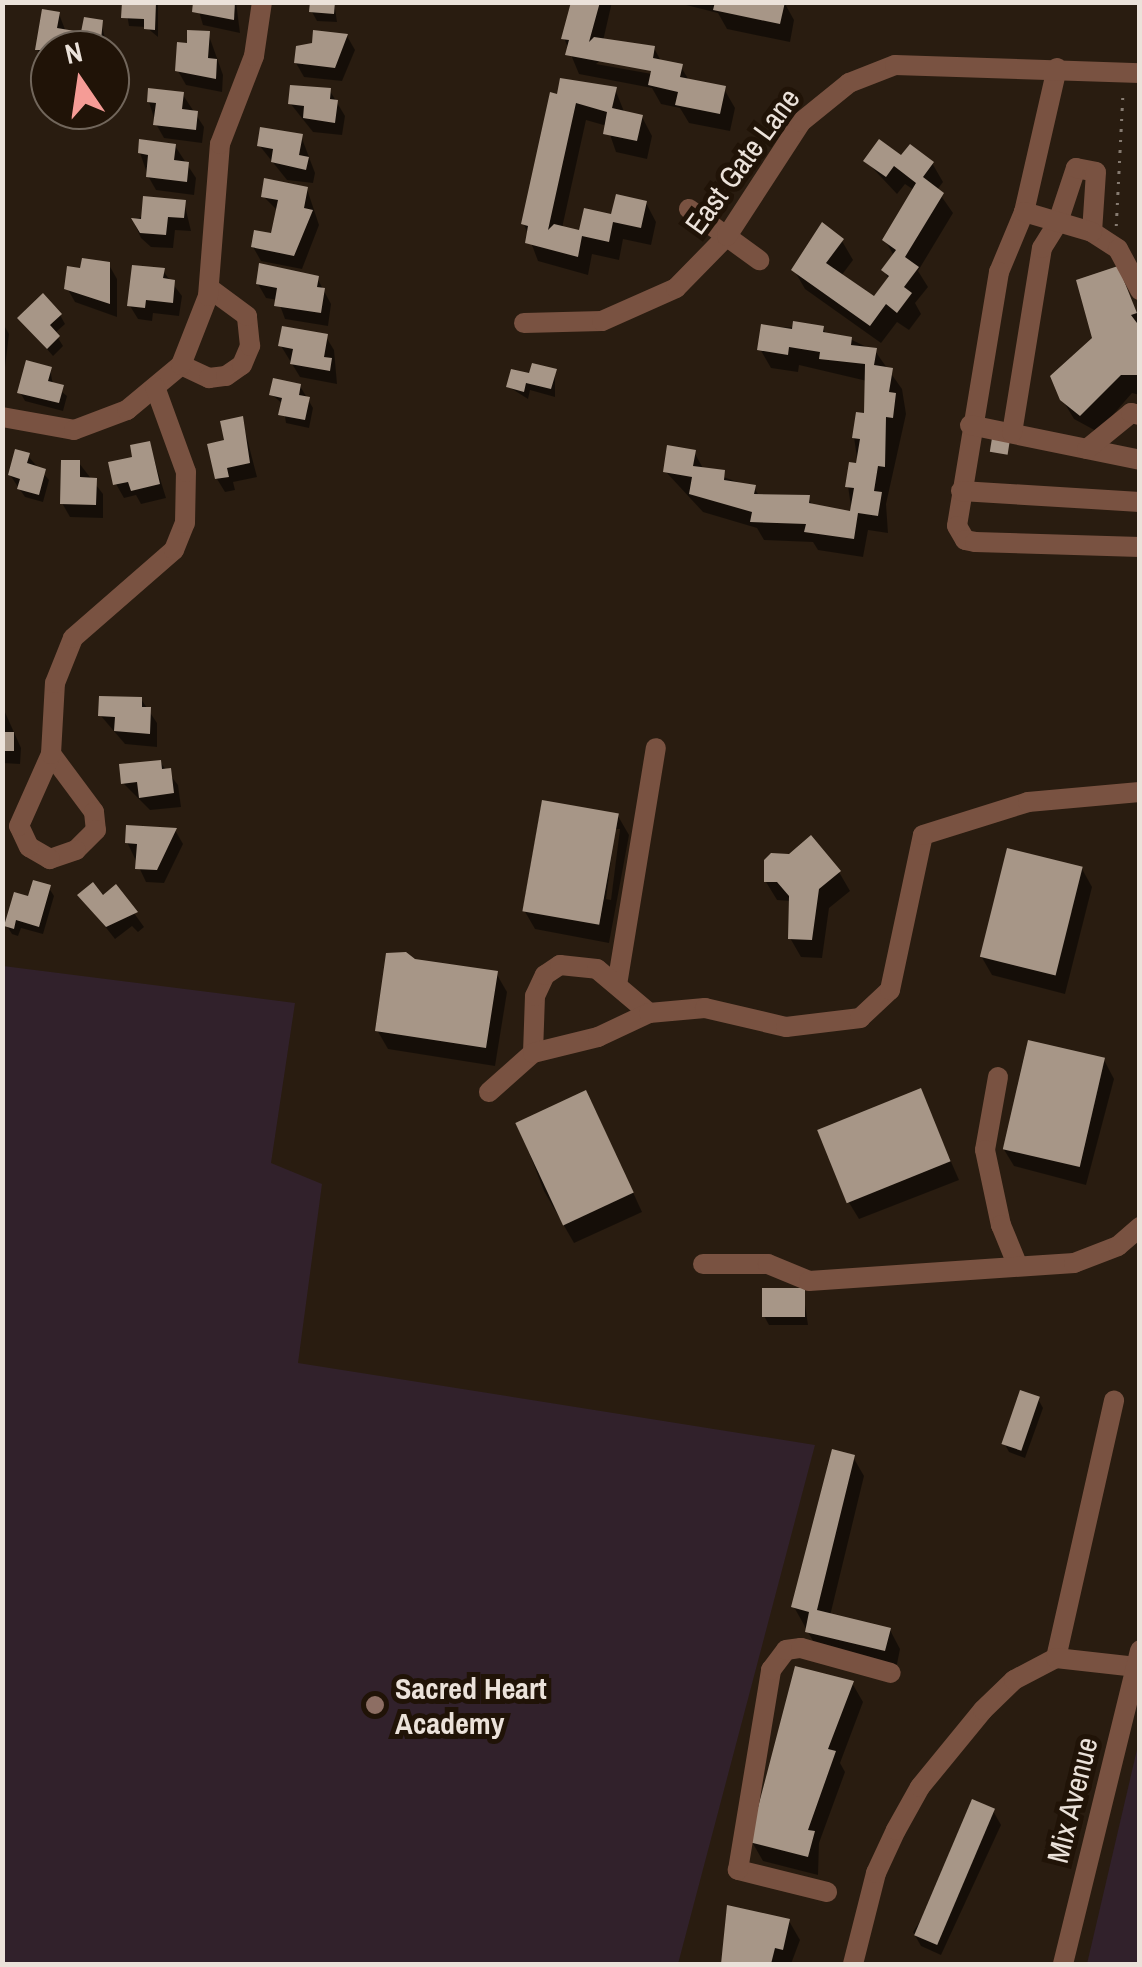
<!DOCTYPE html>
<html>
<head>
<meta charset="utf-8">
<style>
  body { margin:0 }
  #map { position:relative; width:1142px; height:1967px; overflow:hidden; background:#291c10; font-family:"Archivo Narrow",sans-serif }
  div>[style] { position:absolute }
  .education>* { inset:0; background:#31212b }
  .shadow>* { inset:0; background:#0007 }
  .building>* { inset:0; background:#a79687; transform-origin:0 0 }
  .path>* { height:2.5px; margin-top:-1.25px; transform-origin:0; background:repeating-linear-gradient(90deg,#867b71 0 2.5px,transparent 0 10.5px) }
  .minor>* { height:20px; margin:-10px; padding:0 10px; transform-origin:10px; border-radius:10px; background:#795241 }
  .dots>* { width:28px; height:28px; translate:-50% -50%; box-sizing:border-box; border:5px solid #201307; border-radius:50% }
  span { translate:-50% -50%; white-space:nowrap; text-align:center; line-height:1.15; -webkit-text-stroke:10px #201307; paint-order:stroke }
  .street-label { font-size:30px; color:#ebe2da }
  .poi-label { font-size:30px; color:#ebe2da; font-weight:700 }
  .left { translate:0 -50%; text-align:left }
  .frame { position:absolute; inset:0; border:5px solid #ebe2da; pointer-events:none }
  .north { position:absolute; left:30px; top:30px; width:100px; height:100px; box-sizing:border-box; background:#201307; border:2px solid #71665b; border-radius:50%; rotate:347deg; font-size:28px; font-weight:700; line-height:40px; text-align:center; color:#ebe2da }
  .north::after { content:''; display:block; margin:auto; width:35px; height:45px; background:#f59c96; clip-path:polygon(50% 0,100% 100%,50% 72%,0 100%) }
</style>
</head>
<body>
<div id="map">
  <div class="education">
    <div style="clip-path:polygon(3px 966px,295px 1003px,271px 1163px,322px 1184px,298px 1363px,815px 1445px,678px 1964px,3px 1964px)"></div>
    <div style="clip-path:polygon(1139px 1741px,1139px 1964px,1087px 1964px)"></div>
  </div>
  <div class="shadow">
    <div style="clip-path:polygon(125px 2px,158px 2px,158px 37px,146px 27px,129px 26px)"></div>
    <div style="clip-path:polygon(196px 2px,236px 2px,240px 33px,203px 25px)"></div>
    <div style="clip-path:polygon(334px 2px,337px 22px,317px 21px,312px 12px)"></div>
    <div style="clip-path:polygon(evenodd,571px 2px,612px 2px,603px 41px,654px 48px,662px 63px,681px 67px,690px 82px,724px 89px,735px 108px,730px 131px,689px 123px,680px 108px,661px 104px,652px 88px,579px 74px,564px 38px,571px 2px,601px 60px,664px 71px,663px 76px,596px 64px,601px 60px)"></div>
    <div style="clip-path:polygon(674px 2px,784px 2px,794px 20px,790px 42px,727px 29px,718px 13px)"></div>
    <div style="clip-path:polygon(59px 14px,66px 32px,83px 35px,101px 22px,108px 50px,50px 50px,45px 63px,37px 49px)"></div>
    <div style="clip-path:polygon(208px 33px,223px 75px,222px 92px,186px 85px,178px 71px,189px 45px)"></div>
    <div style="clip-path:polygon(347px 36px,355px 50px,342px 81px,304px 77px,296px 63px)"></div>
    <div style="clip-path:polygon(615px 89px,625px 114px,642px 117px,652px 136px,647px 159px,616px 152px,607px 126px,586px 120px,562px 228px,581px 233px,646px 203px,656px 222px,651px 245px,623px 239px,619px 260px,592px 254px,588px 275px,538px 261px,524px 224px,552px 95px)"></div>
    <div style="clip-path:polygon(330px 91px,345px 116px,342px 135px,313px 132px,290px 103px)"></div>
    <div style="clip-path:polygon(183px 95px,204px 127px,202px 143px,164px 138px,156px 124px,149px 102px)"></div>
    <div style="clip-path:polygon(301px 136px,315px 173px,313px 183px,287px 180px,259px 145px)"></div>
    <div style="clip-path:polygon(175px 146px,196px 178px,194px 195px,156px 190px,148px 176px,140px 153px)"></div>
    <div style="clip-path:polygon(902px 159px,932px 163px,943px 182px,937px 190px,953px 213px,918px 271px,928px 287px,915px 303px,921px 314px,909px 330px,897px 322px,881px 343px,805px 289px,794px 270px,842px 241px,853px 260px,841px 276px,875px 299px,889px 280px,884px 270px,894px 256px,885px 240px,914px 190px,905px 184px,897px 194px,866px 161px)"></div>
    <div style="clip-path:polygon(307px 189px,319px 225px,302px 269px,261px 261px,253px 247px,273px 236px,278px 211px,263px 196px)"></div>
    <div style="clip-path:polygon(184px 202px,191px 231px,175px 230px,173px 248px,151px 247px,141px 238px,133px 220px)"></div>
    <div style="clip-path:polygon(109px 265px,117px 279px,117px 317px,75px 302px,67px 288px,82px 271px)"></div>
    <div style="clip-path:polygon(1117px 269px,1140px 319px,1140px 395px,1132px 393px,1098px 432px,1074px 419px,1062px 399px,1095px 339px)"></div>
    <div style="clip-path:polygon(163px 271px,182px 296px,179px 316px,153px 313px,152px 321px,138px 319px,130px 306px)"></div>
    <div style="clip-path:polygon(317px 278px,331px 304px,328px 326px,285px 319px,278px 300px,266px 298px,258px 284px)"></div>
    <div style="clip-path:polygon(60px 315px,65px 324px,55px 333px,63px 346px,53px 356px,20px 318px)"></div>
    <div style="clip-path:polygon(2px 322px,9px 334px,5px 367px,2px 366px)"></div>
    <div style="clip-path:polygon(763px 327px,823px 328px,827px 336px,850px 339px,875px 351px,902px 389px,906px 414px,886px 504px,888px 533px,868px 530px,863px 557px,818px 550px,813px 542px,764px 540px,757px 528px,703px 512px,666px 472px,694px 452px,704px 470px,754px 488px,760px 497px,808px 498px,813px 506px,852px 514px,848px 486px,858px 466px,854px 437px,867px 416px,867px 381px,799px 365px,798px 372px,771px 368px,760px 349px)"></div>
    <div style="clip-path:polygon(326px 337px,334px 350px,337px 384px,300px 377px,281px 346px)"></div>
    <div style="clip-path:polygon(50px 369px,53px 385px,67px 396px,63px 411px,25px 401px,20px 392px)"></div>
    <div style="clip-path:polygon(555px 372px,555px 397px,530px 390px,528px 399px,509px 387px)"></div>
    <div style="clip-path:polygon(300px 386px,313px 408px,309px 428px,286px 423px,283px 404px,272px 395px)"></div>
    <div style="clip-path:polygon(242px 419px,257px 477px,233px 482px,235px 490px,225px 492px,217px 479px)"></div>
    <div style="clip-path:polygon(149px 443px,166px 498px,141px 504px,136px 495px,124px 498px,116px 484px)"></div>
    <div style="clip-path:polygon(28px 456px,49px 480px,43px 502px,25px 497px,10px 475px)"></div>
    <div style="clip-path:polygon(79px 463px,103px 494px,103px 518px,70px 517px,62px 503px)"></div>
    <div style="clip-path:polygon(141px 699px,157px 723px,157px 747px,125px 744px,101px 716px)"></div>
    <div style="clip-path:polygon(4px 710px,21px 748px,20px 764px,2px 763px)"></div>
    <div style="clip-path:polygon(160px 762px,178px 785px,181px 807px,150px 810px,123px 783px)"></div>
    <div style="clip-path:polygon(evenodd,618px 816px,629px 835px,609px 943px,535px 929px,524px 910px,618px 816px,615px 829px,620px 829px,611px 900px,606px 899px,615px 829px)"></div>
    <div style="clip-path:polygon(175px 830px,183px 844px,164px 883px,146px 882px,127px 842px)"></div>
    <div style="clip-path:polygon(1082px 869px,1092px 887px,1065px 994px,992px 975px,981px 956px)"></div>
    <div style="clip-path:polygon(839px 872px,850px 891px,829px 908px,822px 958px,801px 957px,790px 938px,791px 901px,777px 900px,766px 882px)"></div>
    <div style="clip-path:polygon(49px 888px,54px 896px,43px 934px,21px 928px,18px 936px,12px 934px,7px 926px)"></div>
    <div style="clip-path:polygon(116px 888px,144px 927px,138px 932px,132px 926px,115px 939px,80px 895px,102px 898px)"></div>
    <div style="clip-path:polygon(496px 973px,507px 992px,495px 1066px,388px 1049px,377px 1030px)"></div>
    <div style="clip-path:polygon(1104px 1060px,1114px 1079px,1086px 1185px,1014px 1166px,1003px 1148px)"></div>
    <div style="clip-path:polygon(920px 1091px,959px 1180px,859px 1219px,848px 1201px)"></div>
    <div style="clip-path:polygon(596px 1112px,642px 1212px,574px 1243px,544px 1191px,518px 1124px)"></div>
    <div style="clip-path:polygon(803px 1291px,808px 1325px,769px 1325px,764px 1316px)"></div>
    <div style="clip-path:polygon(1038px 1399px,1043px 1408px,1025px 1458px,1009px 1452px,1004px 1443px)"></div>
    <div style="clip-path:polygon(853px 1457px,864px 1476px,830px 1616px,890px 1630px,900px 1649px,896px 1669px,818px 1650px,794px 1607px)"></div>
    <div style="clip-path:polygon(852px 1683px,863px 1702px,840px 1763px,845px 1772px,819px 1843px,818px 1875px,763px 1861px,752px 1842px)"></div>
    <div style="clip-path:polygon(993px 1811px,1001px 1825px,941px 1955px,921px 1946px,913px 1932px)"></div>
    <div style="clip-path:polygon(729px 1908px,789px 1921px,800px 1940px,791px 1964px,723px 1964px)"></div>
  </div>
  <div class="building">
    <div style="clip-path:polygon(122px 2px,156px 2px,155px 30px,144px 29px,144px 19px,121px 18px)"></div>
    <div style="clip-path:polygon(193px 2px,235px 2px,234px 20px,192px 12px)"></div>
    <div style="clip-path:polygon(310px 2px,335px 2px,334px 14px,309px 12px)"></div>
    <div style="clip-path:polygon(571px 2px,600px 2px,589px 42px,594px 37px,655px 46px,653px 58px,683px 64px,680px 77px,726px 86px,720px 114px,675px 105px,678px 92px,648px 85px,651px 71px,565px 55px,569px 40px,561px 39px)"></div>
    <div style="clip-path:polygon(715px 2px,785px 2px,780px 24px,713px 10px)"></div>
    <div style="clip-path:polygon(42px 9px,60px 12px,57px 28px,81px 32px,84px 17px,103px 20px,100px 50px,35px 50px)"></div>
    <div style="clip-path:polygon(187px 30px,210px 31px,208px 58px,217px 59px,216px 79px,175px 71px,177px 42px,187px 43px)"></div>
    <div style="clip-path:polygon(313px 30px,348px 34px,335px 68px,294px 63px,296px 46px,312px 43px)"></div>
    <div style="clip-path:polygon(560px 78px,617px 87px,612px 108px,643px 115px,637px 141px,603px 134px,607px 112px,576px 103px,548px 230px,554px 224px,579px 230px,584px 208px,611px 214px,616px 194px,647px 201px,641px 228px,613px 222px,609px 242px,582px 236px,578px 257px,525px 243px,528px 226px,521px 224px,550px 92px,557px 94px)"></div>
    <div style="clip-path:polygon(290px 85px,331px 88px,330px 99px,338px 100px,335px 123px,303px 118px,304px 106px,288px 104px)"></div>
    <div style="clip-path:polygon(148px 88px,184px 92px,182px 109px,198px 111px,196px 130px,153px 125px,156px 103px,147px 102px)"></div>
    <div style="clip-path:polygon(260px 127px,303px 134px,299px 155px,309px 157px,306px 170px,271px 162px,273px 149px,257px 146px)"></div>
    <div style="clip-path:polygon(139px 139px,176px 144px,174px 160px,189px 162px,187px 182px,146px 177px,148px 155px,138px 153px)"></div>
    <div style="clip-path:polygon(879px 139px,901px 155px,910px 144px,934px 162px,923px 177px,944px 193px,905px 257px,919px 267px,904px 287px,912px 293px,897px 313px,886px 304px,870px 326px,791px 270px,822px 222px,844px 239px,826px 263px,874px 296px,889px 276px,881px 270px,896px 250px,882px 240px,916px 183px,894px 166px,886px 177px,863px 161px)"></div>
    <div style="clip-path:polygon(264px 178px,308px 187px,304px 208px,313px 210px,294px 256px,251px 247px,254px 230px,271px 233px,278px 200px,261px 197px)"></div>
    <div style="clip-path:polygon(143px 196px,186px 200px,184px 218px,168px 217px,166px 235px,140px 233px,131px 218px,141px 219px)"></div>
    <div style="clip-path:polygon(82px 258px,110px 262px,110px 304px,64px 289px,67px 266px,80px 268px)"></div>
    <div style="clip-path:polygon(259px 263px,319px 276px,317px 287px,325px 288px,321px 313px,274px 306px,277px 288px,256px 284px)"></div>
    <div style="clip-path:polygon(132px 265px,165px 268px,163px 278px,175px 280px,173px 303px,146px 300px,145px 308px,127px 306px)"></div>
    <div style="clip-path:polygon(1118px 266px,1137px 313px,1131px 315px,1140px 327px,1140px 375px,1121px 375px,1080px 416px,1060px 400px,1050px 376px,1092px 338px,1076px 280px)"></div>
    <div style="clip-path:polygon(43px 293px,62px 314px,50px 325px,60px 336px,47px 349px,17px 318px)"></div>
    <div style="clip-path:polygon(793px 321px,824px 326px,823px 332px,852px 337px,851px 345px,877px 348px,874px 365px,893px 368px,889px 392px,896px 393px,893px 418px,886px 417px,885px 467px,878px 466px,874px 491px,882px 492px,878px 516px,858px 513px,854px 539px,804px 532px,806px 524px,750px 522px,752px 512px,689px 494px,692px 477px,663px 472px,667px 445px,696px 450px,693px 466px,725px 470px,724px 480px,756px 485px,754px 494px,810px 495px,809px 503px,850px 511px,854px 488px,845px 487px,849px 462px,856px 463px,860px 439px,852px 438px,856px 412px,864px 413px,865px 364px,819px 359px,820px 352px,789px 347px,788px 355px,757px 350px,761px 324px,792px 329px)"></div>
    <div style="clip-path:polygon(282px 326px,328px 334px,324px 357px,332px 358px,330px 371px,290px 364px,293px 349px,278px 346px)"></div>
    <div style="clip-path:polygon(26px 360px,52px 367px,48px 381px,64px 385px,59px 403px,17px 393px)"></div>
    <div style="clip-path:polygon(532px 363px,557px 369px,551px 389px,526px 383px,524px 392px,506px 387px,511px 369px,529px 373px)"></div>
    <div style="clip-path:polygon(273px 378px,301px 384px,299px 395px,310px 397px,305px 420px,278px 415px,282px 398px,269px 395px)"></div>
    <div style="clip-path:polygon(243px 416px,250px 463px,227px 468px,229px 477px,215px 479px,207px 444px,224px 440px,220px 421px)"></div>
    <div style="left:992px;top:438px;width:18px;height:14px;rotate:9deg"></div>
    <div style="clip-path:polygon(150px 441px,160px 484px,131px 491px,128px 482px,113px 485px,108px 462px,132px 457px,130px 445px)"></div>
    <div style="clip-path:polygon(15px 449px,30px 453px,27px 463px,46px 469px,39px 495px,17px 489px,20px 479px,8px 475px)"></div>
    <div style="clip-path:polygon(61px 460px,80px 460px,80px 477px,97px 478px,96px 505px,60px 504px)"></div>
    <div style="clip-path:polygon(99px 696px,142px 697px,142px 707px,151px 707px,150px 734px,114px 731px,115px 717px,98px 716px)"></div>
    <div style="left:2px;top:732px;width:12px;height:19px"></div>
    <div style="clip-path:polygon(161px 760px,162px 769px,171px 768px,174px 793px,139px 798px,137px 782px,121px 784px,119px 764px)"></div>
    <div style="left:542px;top:800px;width:78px;height:113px;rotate:10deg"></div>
    <div style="clip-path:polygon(126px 825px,177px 828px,157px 870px,135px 869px,137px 844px,125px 843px)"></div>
    <div style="clip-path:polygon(811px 835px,841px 871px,819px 889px,812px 940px,788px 939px,789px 896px,777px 882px,764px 882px,764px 860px,771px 853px,789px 854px)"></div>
    <div style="left:1007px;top:848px;width:78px;height:112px;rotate:14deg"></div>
    <div style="clip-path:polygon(33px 880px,51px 885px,39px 927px,16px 920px,14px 929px,4px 926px,14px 892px,28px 896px)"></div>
    <div style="clip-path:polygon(93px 882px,103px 895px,116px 884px,138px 912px,106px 927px,77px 895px)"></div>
    <div style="clip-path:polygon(406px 952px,415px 959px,498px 971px,486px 1048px,375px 1031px,386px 953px)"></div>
    <div style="left:1028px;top:1040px;width:79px;height:112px;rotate:13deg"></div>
    <div style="left:921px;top:1088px;width:79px;height:112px;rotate:68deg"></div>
    <div style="left:586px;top:1090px;width:113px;height:78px;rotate:65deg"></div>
    <div style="left:762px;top:1288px;width:43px;height:29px"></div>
    <div style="left:1020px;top:1390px;width:21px;height:57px;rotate:19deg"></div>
    <div style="clip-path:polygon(832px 1449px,855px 1455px,817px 1610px,891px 1628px,885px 1651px,805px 1632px,809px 1612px,791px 1607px)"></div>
    <div style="clip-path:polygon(795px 1666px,854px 1681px,828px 1749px,836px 1751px,808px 1830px,815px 1831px,808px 1857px,749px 1842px)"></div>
    <div style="left:972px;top:1799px;width:25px;height:148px;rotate:23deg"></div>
    <div style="clip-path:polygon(727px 1905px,790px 1919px,783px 1950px,775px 1948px,771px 1964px,721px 1964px)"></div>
  </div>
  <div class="path">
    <div style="left:1116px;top:226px;width:136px;rotate:-87.1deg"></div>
  </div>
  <div class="minor">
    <div style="left:1057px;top:68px;width:148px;rotate:102.9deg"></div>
    <div style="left:1024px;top:212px;width:65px;rotate:112.6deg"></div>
    <div style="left:999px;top:272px;width:257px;rotate:99.4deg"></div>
    <div style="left:957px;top:526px;width:16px;rotate:60deg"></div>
    <div style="left:965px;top:540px;width:10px;rotate:11deg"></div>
    <div style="left:975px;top:542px;width:165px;rotate:1.7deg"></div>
    <div style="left:689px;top:209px;width:87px;rotate:36.1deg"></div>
    <div style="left:1092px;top:232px;width:31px;rotate:33deg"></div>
    <div style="left:1118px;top:249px;width:47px;rotate:61.8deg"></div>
    <div style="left:524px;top:323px;width:78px;rotate:-1.5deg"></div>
    <div style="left:602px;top:321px;width:81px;rotate:-24deg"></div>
    <div style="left:676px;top:288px;width:73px;rotate:-45.6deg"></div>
    <div style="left:727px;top:236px;width:136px;rotate:-57deg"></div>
    <div style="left:801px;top:122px;width:62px;rotate:-39.1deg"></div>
    <div style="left:849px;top:83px;width:49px;rotate:-21.4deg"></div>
    <div style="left:895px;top:65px;width:245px;rotate:1.9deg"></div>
    <div style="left:181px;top:365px;width:31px;rotate:25deg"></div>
    <div style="left:209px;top:378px;width:17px;rotate:-7deg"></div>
    <div style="left:226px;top:376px;width:19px;rotate:-35deg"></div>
    <div style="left:242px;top:365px;width:21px;rotate:-67deg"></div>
    <div style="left:250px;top:346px;width:30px;rotate:-96deg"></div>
    <div style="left:247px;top:316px;width:47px;rotate:-143.6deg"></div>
    <div style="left:2px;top:417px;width:73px;rotate:10.2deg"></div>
    <div style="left:74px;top:430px;width:57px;rotate:-20.7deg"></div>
    <div style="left:127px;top:410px;width:70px;rotate:-39.8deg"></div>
    <div style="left:181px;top:365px;width:74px;rotate:-68.6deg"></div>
    <div style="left:208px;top:296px;width:152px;rotate:-85.5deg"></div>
    <div style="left:220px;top:144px;width:94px;rotate:-68.9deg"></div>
    <div style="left:254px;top:56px;width:55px;rotate:-81.6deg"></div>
    <div style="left:970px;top:425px;width:174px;rotate:11.6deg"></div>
    <div style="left:1012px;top:433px;width:187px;rotate:-80.8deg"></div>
    <div style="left:1042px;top:248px;width:31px;rotate:-58deg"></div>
    <div style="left:1058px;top:222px;width:57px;rotate:-71.6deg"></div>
    <div style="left:1076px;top:168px;width:20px;rotate:11deg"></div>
    <div style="left:1096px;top:172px;width:60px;rotate:93.8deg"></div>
    <div style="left:1092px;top:232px;width:71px;rotate:-163.6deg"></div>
    <div style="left:1087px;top:449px;width:57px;rotate:-39.3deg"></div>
    <div style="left:1131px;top:413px;width:9px;rotate:13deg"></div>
    <div style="left:961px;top:491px;width:179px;rotate:3.5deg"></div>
    <div style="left:51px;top:754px;width:72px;rotate:53.4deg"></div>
    <div style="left:94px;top:812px;width:18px;rotate:84deg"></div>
    <div style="left:96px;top:830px;width:28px;rotate:135deg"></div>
    <div style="left:76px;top:850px;width:28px;rotate:161deg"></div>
    <div style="left:50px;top:859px;width:24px;rotate:-150deg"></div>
    <div style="left:29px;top:847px;width:23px;rotate:-115deg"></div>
    <div style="left:19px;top:826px;width:79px;rotate:-66deg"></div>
    <div style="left:51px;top:754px;width:71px;rotate:-86.8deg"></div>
    <div style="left:55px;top:683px;width:48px;rotate:-68.2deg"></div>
    <div style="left:73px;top:638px;width:134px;rotate:-41.1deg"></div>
    <div style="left:174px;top:550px;width:29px;rotate:-68deg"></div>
    <div style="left:185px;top:523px;width:51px;rotate:-88.9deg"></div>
    <div style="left:186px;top:472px;width:90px;rotate:-110deg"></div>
    <div style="left:617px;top:985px;width:240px;rotate:-80.7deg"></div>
    <div style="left:533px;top:1053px;width:57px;rotate:-88deg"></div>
    <div style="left:535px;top:996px;width:23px;rotate:-65deg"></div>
    <div style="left:545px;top:975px;width:18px;rotate:-34deg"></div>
    <div style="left:560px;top:965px;width:37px;rotate:6deg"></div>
    <div style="left:597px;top:969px;width:68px;rotate:40.2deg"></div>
    <div style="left:998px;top:1077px;width:74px;rotate:100.1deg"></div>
    <div style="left:985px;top:1150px;width:77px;rotate:78deg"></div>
    <div style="left:1001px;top:1225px;width:42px;rotate:67.7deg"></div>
    <div style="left:489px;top:1092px;width:59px;rotate:-41.6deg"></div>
    <div style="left:533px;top:1053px;width:67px;rotate:-13.8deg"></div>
    <div style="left:598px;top:1037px;width:56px;rotate:-25.2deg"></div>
    <div style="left:649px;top:1013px;width:56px;rotate:-5.1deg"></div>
    <div style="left:705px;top:1008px;width:83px;rotate:13.2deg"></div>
    <div style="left:786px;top:1027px;width:75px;rotate:-6.9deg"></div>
    <div style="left:860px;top:1018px;width:41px;rotate:-43deg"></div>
    <div style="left:890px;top:990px;width:158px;rotate:-78deg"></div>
    <div style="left:923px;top:835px;width:110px;rotate:-17.4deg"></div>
    <div style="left:1028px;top:802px;width:112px;rotate:-5.1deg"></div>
    <div style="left:703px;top:1264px;width:65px"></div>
    <div style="left:768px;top:1264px;width:44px;rotate:22.5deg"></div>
    <div style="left:809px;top:1281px;width:266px;rotate:-3.9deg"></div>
    <div style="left:1074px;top:1263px;width:47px;rotate:-21.1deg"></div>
    <div style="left:1118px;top:1246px;width:29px;rotate:-41deg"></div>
    <div style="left:1056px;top:1658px;width:264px;rotate:-77.3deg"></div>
    <div style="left:827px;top:1892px;width:92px;rotate:-166.1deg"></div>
    <div style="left:738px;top:1870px;width:203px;rotate:-80.6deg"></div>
    <div style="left:771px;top:1670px;width:25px;rotate:-53deg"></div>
    <div style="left:786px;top:1650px;width:15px;rotate:-8deg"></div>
    <div style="left:801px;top:1648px;width:93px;rotate:15.5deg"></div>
    <div style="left:853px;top:1964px;width:94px;rotate:-75.8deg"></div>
    <div style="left:876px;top:1873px;width:47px;rotate:-65.1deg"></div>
    <div style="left:896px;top:1830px;width:49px;rotate:-60.8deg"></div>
    <div style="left:920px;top:1787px;width:99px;rotate:-50.7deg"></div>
    <div style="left:983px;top:1710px;width:43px;rotate:-44.1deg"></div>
    <div style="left:1014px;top:1680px;width:47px;rotate:-27.6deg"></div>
    <div style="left:1056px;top:1658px;width:81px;rotate:6.4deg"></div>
    <div style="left:1063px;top:1964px;width:323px;rotate:-76.2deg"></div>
  </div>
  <div class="dots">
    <div style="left:375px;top:1705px;background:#8d6e63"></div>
  </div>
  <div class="street-label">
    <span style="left:742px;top:161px;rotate:-54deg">East Gate Lane</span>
    <span style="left:1072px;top:1800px;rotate:-76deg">Mix Avenue</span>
  </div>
  <div class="poi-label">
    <span class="left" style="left:395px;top:1705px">Sacred Heart<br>Academy</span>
  </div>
  <div class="frame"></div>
  <div class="north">N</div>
</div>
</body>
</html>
